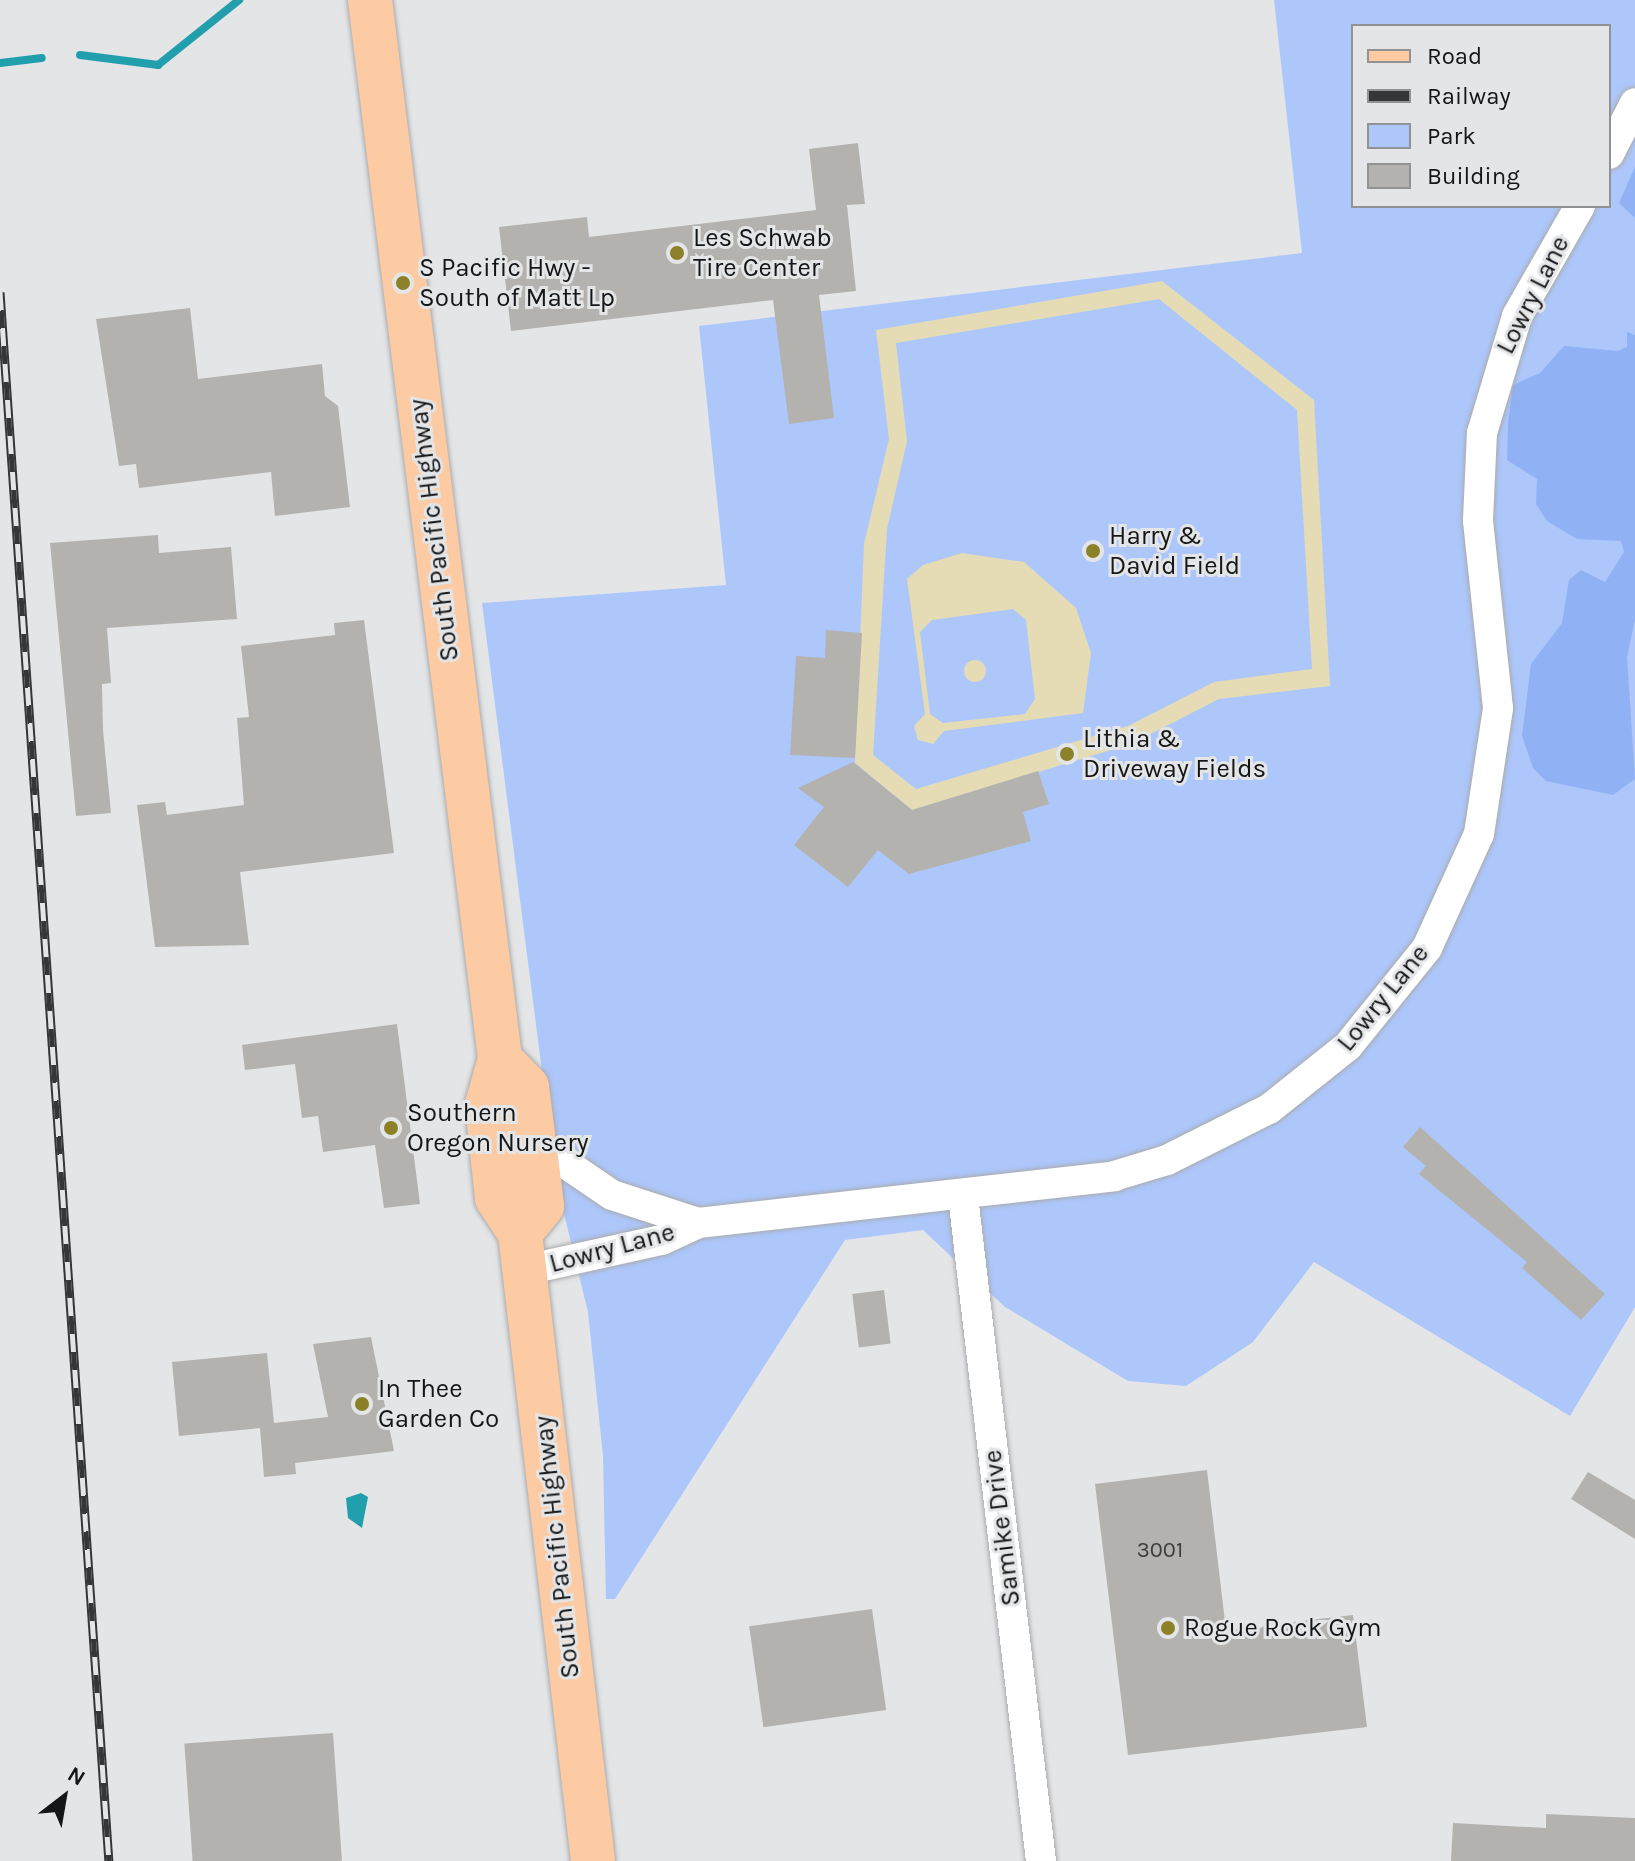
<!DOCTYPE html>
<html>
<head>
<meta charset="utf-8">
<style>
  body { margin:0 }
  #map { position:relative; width:1635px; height:1861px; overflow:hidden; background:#e4e5e7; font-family:Karla,sans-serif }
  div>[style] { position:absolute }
  .green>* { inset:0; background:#adc7fb }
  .forest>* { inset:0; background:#90b1f4 }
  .sand>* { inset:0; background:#e5dcb6 }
  .round { border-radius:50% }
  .water>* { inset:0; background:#229fad }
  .stream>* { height:8px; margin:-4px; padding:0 4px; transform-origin:4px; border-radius:4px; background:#229fad }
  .building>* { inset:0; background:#b3b2af; transform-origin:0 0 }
  .roads { filter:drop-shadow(0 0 2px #aaabad) drop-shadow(0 0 2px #aaabad) }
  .street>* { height:30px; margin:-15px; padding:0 15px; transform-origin:15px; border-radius:15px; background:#fff }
  .primary>* { height:44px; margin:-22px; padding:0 22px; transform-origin:22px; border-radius:22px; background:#fccba3 }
  .rail>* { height:9px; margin-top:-4.5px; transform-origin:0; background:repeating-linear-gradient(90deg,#e4e5e7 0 18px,#353637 0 36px); box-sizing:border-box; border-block:2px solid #353637 }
  .dots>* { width:22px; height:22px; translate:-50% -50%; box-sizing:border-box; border:4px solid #e4e5e7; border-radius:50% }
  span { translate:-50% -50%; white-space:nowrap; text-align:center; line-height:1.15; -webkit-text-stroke:6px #e4e5e7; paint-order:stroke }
  .number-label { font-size:22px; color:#3c3d3d }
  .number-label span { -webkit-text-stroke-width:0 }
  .poi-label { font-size:26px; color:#151617 }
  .left { translate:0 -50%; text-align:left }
  .street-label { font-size:26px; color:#151617 }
  .legend { position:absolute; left:1351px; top:24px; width:260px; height:184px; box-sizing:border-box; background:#e4e5e7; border:2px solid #919294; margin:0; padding:10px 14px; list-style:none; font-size:24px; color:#151617 }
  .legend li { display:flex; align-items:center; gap:16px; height:40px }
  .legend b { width:40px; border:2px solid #919294 }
  .north { position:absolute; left:24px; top:1757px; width:80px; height:80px; -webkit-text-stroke:6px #e4e5e7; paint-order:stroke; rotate:31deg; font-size:22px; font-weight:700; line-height:32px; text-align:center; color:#151617 }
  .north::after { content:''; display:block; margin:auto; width:28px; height:36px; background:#151617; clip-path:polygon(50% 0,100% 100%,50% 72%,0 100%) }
</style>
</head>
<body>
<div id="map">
  <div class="green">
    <div style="clip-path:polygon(evenodd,1274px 0,1635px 0,1635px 1307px,1570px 1416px,1314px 1262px,1253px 1342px,1186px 1386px,1128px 1381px,1005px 1307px,923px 1230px,845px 1240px,615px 1599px,606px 1599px,603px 1456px,588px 1312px,556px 1181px,482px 603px,726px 585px,699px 326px,1302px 253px,1274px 0,1353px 26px,1609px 26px,1609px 206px,1353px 206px,1353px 26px)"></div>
  </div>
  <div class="forest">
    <div style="clip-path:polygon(1635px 167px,1635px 218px,1619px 203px)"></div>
    <div style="clip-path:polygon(1627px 332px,1635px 335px,1635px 620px,1627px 657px,1635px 779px,1613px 795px,1546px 781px,1533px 768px,1522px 736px,1531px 664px,1562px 623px,1569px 580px,1581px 570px,1605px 582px,1624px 552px,1621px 541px,1577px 539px,1547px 521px,1536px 504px,1537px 479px,1507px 460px,1508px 423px,1513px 385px,1540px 373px,1564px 346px,1618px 351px,1627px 347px)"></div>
  </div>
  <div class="sand">
    <div style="clip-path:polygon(evenodd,1162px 281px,1314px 400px,1330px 686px,1219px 699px,1131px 744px,912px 810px,855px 763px,864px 544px,889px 439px,876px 330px,1162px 281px,1159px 299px,1297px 410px,1312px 669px,1214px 682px,1128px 726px,916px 789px,873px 755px,887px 529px,907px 441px,896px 343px,1159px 299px)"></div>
    <div style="clip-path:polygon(evenodd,962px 553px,1024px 562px,1076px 608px,1091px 653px,1083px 713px,944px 731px,933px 744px,918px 740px,914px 726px,925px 714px,907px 579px,923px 565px,962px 553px,1013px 609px,1026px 620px,1035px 699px,1025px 714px,943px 723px,930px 714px,920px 632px,932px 620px,1013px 609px)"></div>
    <div class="round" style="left:964px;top:660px;width:22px;height:22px"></div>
  </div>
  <div class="water">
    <div style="clip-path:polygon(361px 1493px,368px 1497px,362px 1528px,348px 1518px,346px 1498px)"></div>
  </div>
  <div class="stream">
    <div style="left:80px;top:55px;width:79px;rotate:7.3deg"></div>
    <div style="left:158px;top:65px;width:104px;rotate:-38.7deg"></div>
    <div style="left:0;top:63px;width:42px;rotate:-6.8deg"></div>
  </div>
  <div class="building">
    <div style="clip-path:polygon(858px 143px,865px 204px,847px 205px,856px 291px,819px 295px,834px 418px,789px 424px,773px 300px,511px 331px,499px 227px,587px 217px,589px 237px,816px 210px,809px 149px)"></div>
    <div style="clip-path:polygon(190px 308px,198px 379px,322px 364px,325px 396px,338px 406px,350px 507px,275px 516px,271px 472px,139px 488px,136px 464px,119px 466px,96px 319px)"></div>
    <div style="clip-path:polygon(158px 535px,159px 553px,231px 547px,237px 619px,107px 628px,111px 683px,102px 684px,103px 730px,111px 813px,76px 816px,50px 543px)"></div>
    <div style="clip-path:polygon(364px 620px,394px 853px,240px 872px,249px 945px,155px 947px,137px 805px,165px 802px,167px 815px,244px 805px,237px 718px,249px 717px,241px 646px,335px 635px,334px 623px)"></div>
    <div style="clip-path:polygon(826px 630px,862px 633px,855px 758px,790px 755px,796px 656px,825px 658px)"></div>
    <div style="clip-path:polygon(853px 762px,912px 810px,1038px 771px,1049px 804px,1023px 812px,1031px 841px,909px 874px,878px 850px,848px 887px,794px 845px,824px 807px,798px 788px)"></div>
    <div style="clip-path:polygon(397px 1024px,420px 1204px,384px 1208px,375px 1145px,323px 1152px,318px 1116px,302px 1118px,295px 1064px,245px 1070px,242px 1045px)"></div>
    <div style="clip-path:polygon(1420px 1127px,1605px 1294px,1581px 1320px,1522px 1268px,1527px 1262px,1419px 1174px,1426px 1166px,1403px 1147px)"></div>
    <div style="left:884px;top:1290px;width:54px;height:32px;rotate:83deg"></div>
    <div style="clip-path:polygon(371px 1337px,394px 1451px,295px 1463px,296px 1474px,264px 1477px,260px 1428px,179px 1436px,172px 1362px,267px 1353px,274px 1423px,328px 1417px,313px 1344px)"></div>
    <div style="clip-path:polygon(1207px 1470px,1226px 1630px,1353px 1615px,1367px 1727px,1128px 1755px,1095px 1484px)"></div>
    <div style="clip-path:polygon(1588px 1472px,1635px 1500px,1635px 1539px,1571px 1499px)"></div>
    <div style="left:872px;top:1609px;width:102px;height:124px;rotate:82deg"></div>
    <div style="left:333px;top:1733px;width:128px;height:149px;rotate:86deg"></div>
    <div style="clip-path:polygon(1546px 1814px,1635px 1818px,1635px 1861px,1451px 1861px,1453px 1823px,1546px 1828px)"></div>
  </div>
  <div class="roads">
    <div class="street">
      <div style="left:1609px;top:154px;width:57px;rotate:-63deg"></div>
      <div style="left:534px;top:1142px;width:94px;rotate:34.2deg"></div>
      <div style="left:612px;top:1195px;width:90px;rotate:18deg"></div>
      <div style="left:963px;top:1196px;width:670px;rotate:83.31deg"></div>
      <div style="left:525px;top:1270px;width:140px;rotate:-12.4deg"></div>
      <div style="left:662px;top:1240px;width:40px;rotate:-25deg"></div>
      <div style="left:698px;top:1223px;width:419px;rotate:-6.4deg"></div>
      <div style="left:1114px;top:1176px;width:55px;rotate:-16.8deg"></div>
      <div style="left:1167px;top:1160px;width:114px;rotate:-26.6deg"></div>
      <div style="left:1269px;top:1109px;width:101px;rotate:-38.6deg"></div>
      <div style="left:1348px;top:1046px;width:126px;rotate:-51.1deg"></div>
      <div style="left:1427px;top:948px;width:125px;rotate:-65.5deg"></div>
      <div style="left:1479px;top:834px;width:127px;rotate:-81.4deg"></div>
      <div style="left:1498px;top:708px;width:189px;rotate:-96.1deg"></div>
      <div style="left:1478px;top:520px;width:87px;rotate:-87.4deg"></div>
      <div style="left:1482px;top:433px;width:122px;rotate:-73.3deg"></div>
      <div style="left:1517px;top:316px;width:127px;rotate:-60.2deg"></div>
    </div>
    <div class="primary">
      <div style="left:370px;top:0;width:1067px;rotate:83deg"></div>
      <div style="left:500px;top:1059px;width:48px;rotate:105.8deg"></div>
      <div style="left:487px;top:1105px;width:94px;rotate:83.9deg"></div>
      <div style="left:497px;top:1198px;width:42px;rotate:56.7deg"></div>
      <div style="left:520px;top:1233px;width:632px;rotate:83.37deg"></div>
      <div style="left:500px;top:1059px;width:39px;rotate:46deg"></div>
      <div style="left:527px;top:1087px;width:120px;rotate:82.8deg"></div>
      <div style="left:542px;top:1206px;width:35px;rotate:129deg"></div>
    </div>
  </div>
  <div class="rail">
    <div style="left:0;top:292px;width:1573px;rotate:86.03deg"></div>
  </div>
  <div class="dots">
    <div style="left:677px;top:253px;background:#8c8129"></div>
    <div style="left:403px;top:283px;background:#8c8129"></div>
    <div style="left:1093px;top:551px;background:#8c8129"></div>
    <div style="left:1067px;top:754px;background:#8c8129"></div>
    <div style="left:391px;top:1128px;background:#8c8129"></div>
    <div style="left:362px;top:1404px;background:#8c8129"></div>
    <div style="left:1168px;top:1628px;background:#8c8129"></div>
  </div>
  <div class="number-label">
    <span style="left:1160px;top:1551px">3001</span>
  </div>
  <div class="poi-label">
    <span class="left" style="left:693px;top:253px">Les Schwab<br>Tire Center</span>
    <span class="left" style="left:419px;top:283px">S Pacific Hwy -<br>South of Matt Lp</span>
    <span class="left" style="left:1109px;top:551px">Harry &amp;<br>David Field</span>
    <span class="left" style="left:1083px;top:754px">Lithia &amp;<br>Driveway Fields</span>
    <span class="left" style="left:407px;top:1128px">Southern<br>Oregon Nursery</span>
    <span class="left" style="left:378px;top:1404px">In Thee<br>Garden Co</span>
    <span class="left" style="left:1184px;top:1628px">Rogue Rock Gym</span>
  </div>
  <div class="street-label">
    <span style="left:1533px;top:295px;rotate:-63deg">Lowry Lane</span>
    <span style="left:434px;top:530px;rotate:-97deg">South Pacific Highway</span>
    <span style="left:1383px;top:998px;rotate:-51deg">Lowry Lane</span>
    <span style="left:612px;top:1248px;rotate:-15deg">Lowry Lane</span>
    <span style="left:1002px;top:1528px;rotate:-97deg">Samike Drive</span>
    <span style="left:557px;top:1547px;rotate:-96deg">South Pacific Highway</span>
  </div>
  <ul class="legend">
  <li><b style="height:10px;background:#fccba3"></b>Road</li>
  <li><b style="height:10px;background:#353637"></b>Railway</li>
  <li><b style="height:22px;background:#adc7fb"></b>Park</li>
  <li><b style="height:22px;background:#b3b2af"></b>Building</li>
  </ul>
  <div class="north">N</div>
</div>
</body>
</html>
